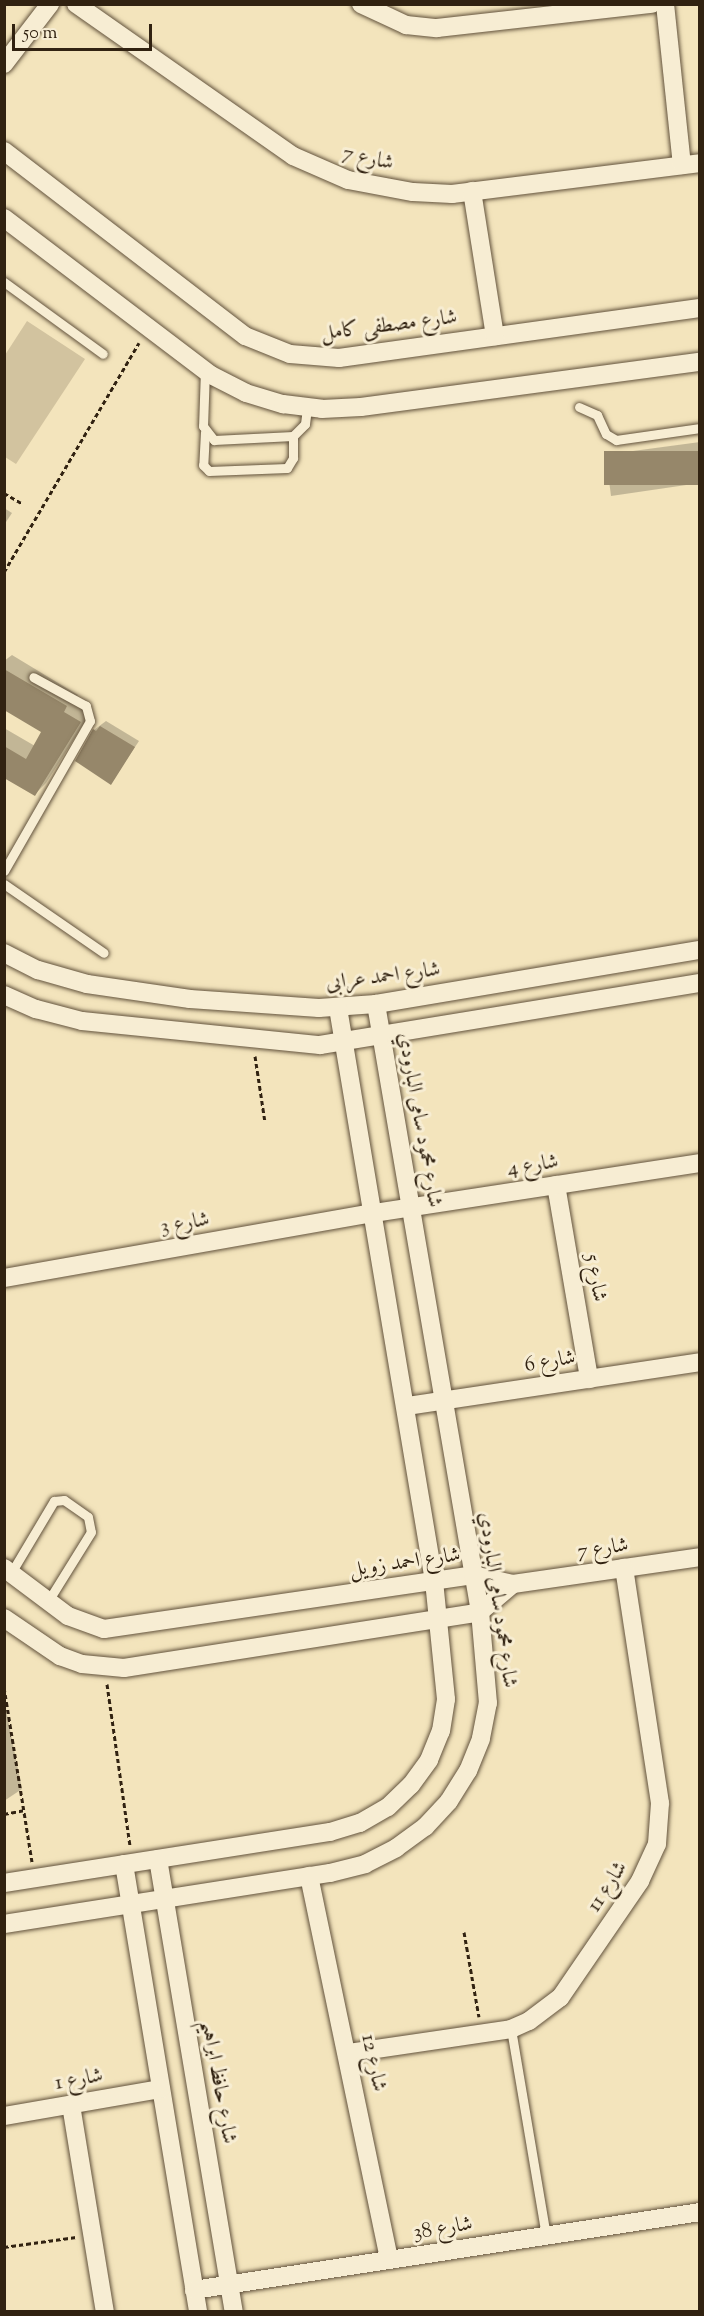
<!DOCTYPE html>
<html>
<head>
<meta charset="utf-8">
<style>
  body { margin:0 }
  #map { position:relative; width:704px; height:2316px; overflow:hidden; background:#f3e4bc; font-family:"Sorts Mill Goudy",Amiri,serif }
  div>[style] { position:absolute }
  .green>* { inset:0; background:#d2c39f }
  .shadow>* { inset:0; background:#0003 }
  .building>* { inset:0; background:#96876a; transform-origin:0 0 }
  .path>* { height:3px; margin-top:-1.5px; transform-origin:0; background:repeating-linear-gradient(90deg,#312211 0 4.5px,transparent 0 7.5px) }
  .roads { filter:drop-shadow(0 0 2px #62523c) drop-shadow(0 0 2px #62523c) }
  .lane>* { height:9px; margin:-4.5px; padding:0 4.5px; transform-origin:4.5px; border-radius:4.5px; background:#f7edd3 }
  .street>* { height:18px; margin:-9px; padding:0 9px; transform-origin:9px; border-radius:9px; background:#f7edd3 }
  span { translate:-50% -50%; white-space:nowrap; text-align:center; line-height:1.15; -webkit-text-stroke:6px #f7edd3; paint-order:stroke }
  .street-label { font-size:21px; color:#312211 }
  .frame { position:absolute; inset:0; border:6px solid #312211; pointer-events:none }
  .scale { position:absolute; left:12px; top:24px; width:140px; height:27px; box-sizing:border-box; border:3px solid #312211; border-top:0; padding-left:8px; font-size:18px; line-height:21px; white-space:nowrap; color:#312211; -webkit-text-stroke:4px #f7edd3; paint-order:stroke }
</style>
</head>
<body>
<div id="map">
  <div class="green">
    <div style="clip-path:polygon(27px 321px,85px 359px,16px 464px,5px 457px,5px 355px)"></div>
  </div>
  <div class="shadow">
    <div style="clip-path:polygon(700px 442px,700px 483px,611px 496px,607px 465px,618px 453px)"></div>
    <div style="clip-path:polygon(4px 508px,12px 513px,4px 525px)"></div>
    <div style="clip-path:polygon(12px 655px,78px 695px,74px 700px,92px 711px,46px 783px,35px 794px,4px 776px,4px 728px,35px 746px,43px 731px,4px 709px,4px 661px)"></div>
    <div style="clip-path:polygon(106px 721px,139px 741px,111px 783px,94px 730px)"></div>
    <div style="clip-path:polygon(6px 1710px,22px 1789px,4px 1801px,4px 1711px)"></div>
  </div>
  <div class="building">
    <div style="left:699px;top:451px;width:34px;height:95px;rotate:90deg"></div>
    <div style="clip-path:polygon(4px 669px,67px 706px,64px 712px,81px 722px,35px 796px,4px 778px,4px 746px,26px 759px,41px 732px,4px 710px)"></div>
    <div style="clip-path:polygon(100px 726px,135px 747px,111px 785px,75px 761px,93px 729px,96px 731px)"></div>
  </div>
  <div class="path">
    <div style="left:4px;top:493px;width:20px;rotate:30deg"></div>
    <div style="left:4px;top:572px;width:266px;rotate:-59.5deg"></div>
    <div style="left:255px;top:1056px;width:67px;rotate:81.4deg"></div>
    <div style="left:107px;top:1684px;width:164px;rotate:81.9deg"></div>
    <div style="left:4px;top:1687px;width:177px;rotate:80.9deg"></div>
    <div style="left:4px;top:1814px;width:20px;rotate:-11deg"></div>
    <div style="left:464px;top:1932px;width:86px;rotate:80deg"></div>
    <div style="left:4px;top:2247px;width:73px;rotate:-7.9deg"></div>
  </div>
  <div class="roads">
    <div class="lane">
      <div style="left:4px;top:282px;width:122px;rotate:36deg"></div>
      <div style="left:205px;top:370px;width:56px;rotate:92deg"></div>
      <div style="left:203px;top:426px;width:18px;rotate:52deg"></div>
      <div style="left:214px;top:440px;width:79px;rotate:-2.9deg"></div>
      <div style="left:293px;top:436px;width:17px;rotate:-45deg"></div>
      <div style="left:305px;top:424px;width:17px;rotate:-83deg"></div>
      <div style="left:579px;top:407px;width:20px;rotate:24deg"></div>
      <div style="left:597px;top:415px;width:21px;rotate:65deg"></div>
      <div style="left:606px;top:434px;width:12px;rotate:31deg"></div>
      <div style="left:616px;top:440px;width:85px;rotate:-8.1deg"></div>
      <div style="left:205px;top:432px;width:33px;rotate:93deg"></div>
      <div style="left:203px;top:465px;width:8px;rotate:45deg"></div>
      <div style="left:209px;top:471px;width:78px;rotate:-2.2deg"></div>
      <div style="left:287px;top:468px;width:12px;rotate:-59deg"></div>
      <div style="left:293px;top:458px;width:22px;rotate:-90deg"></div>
      <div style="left:4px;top:871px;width:173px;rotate:-60.2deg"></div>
      <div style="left:90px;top:721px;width:16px;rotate:-105deg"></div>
      <div style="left:86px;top:706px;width:60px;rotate:-151.3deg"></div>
      <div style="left:4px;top:884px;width:121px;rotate:34.6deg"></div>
      <div style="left:11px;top:1573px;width:84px;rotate:-59.2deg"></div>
      <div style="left:54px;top:1501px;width:10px;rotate:-6deg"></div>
      <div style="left:64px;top:1500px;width:29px;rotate:35deg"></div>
      <div style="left:88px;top:1517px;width:15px;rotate:79deg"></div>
      <div style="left:91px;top:1532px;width:81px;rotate:121.9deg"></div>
      <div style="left:511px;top:2029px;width:209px;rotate:80.4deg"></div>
    </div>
    <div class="street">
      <div style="left:76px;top:4px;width:265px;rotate:35deg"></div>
      <div style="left:293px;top:156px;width:60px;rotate:23.6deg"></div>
      <div style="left:348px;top:180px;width:66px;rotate:10.5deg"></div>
      <div style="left:413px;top:192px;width:39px;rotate:3deg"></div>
      <div style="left:452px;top:194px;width:250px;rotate:-7.1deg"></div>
      <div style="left:361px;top:4px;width:50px;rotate:25deg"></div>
      <div style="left:406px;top:25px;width:31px;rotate:6deg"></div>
      <div style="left:437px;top:28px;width:216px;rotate:-6.4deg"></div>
      <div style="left:665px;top:4px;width:162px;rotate:84deg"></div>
      <div style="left:4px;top:64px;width:76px;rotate:-52.5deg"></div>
      <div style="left:4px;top:151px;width:304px;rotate:37.5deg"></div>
      <div style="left:245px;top:336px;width:48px;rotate:21.8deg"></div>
      <div style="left:290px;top:354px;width:49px;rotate:4.7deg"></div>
      <div style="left:339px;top:358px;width:364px;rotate:-7.9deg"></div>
      <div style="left:472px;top:191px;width:147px;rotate:81deg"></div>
      <div style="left:4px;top:218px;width:260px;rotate:37.2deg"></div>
      <div style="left:211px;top:375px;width:39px;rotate:27deg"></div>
      <div style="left:246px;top:393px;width:39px;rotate:17deg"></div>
      <div style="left:283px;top:404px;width:39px;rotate:7deg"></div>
      <div style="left:322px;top:409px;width:39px;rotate:-3deg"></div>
      <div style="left:361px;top:407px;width:342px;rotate:-7.6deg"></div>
      <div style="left:4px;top:953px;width:38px;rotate:27deg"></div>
      <div style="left:38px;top:970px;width:51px;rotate:15.9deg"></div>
      <div style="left:87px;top:984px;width:104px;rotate:8.3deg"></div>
      <div style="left:190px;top:999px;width:129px;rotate:4deg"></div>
      <div style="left:319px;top:1008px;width:57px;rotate:-4deg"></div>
      <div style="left:376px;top:1004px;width:328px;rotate:-9.5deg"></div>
      <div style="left:4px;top:995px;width:35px;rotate:24deg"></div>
      <div style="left:36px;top:1009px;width:48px;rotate:14.6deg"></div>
      <div style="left:82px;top:1021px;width:239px;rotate:5.8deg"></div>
      <div style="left:320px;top:1045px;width:385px;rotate:-9.3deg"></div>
      <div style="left:556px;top:1185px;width:197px;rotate:80.3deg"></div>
      <div style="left:4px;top:1278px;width:376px;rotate:-10deg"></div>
      <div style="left:374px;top:1213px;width:330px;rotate:-8.7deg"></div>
      <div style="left:407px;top:1406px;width:296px;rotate:-8.5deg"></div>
      <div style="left:4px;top:1568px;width:80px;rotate:36.9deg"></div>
      <div style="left:68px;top:1616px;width:38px;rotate:20deg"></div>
      <div style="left:104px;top:1629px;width:373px;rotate:-8.3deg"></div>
      <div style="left:473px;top:1575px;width:41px;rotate:12.7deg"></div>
      <div style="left:513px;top:1584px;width:189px;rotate:-8.2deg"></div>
      <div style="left:4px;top:1618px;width:68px;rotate:34.2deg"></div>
      <div style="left:60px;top:1656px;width:23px;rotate:20deg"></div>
      <div style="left:82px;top:1664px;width:42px;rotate:5.4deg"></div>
      <div style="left:124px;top:1668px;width:360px;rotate:-8.9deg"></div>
      <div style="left:480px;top:1612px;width:43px;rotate:-40.3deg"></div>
      <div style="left:158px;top:1859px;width:459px;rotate:80.5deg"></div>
      <div style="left:124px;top:1864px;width:454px;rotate:80.6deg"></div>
      <div style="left:309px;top:1876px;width:392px;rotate:78.2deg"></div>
      <div style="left:4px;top:1883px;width:330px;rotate:-8.9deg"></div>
      <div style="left:330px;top:1832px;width:31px;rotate:-17deg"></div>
      <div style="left:360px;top:1823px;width:32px;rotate:-30deg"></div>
      <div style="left:388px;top:1807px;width:32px;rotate:-44deg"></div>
      <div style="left:411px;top:1785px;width:31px;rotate:-54deg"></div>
      <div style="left:429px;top:1760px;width:31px;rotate:-68deg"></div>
      <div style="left:441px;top:1731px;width:32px;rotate:-81deg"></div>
      <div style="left:446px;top:1699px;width:119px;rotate:-95.8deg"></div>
      <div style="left:434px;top:1581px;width:581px;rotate:-99.51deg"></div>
      <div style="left:4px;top:1924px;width:330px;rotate:-8.9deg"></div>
      <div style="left:330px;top:1873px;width:36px;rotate:-14deg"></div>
      <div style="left:365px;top:1864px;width:35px;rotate:-27deg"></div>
      <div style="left:396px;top:1848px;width:36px;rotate:-36deg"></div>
      <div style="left:425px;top:1827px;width:35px;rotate:-47deg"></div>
      <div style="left:449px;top:1801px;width:36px;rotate:-58deg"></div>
      <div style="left:468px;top:1771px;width:35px;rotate:-68deg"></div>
      <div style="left:481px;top:1738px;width:36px;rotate:-79deg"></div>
      <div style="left:488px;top:1703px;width:91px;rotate:-95deg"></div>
      <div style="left:480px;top:1612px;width:617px;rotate:-99.71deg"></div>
      <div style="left:349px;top:2053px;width:164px;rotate:-8.4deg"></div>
      <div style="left:511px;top:2029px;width:20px;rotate:-24deg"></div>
      <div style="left:529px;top:2021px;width:39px;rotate:-37deg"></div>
      <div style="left:560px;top:1998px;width:142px;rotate:-55.6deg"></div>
      <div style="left:640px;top:1881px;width:41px;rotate:-65.3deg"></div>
      <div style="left:657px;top:1844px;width:41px;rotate:-85.8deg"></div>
      <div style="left:660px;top:1803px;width:238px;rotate:-98.7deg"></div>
      <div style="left:71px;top:2105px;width:210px;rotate:80.7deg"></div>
      <div style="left:4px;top:2116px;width:159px;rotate:-9.8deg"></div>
      <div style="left:194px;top:2290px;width:512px;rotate:-8.76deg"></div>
    </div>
  </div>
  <div class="street-label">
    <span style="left:368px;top:159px;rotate:12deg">شارع 7</span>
    <span style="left:389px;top:326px;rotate:-7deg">شارع مصطفى كامل</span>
    <span style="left:383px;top:977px;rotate:-7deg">شارع احمد عرابى</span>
    <span style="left:419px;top:1120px;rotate:80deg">شارع محمود سامى البارودي</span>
    <span style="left:533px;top:1166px;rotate:-9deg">شارع 4</span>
    <span style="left:185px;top:1224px;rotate:-10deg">شارع 3</span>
    <span style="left:595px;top:1278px;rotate:80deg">شارع 5</span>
    <span style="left:550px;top:1362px;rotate:-9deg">شارع 6</span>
    <span style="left:603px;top:1549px;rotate:-8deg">شارع 7</span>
    <span style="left:405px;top:1563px;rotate:-8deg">شارع احمد زويل</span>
    <span style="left:497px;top:1600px;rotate:82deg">شارع محمود سامى البارودي</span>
    <span style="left:608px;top:1887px;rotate:-57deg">شارع 11</span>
    <span style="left:373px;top:2063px;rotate:78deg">شارع 12</span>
    <span style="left:79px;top:2080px;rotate:-10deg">شارع 1</span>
    <span style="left:218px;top:2082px;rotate:80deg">شارع حافظ ابراهيم</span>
    <span style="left:443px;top:2229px;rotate:-9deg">شارع 38</span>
  </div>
  <div class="frame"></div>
  <div class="scale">50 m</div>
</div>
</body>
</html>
